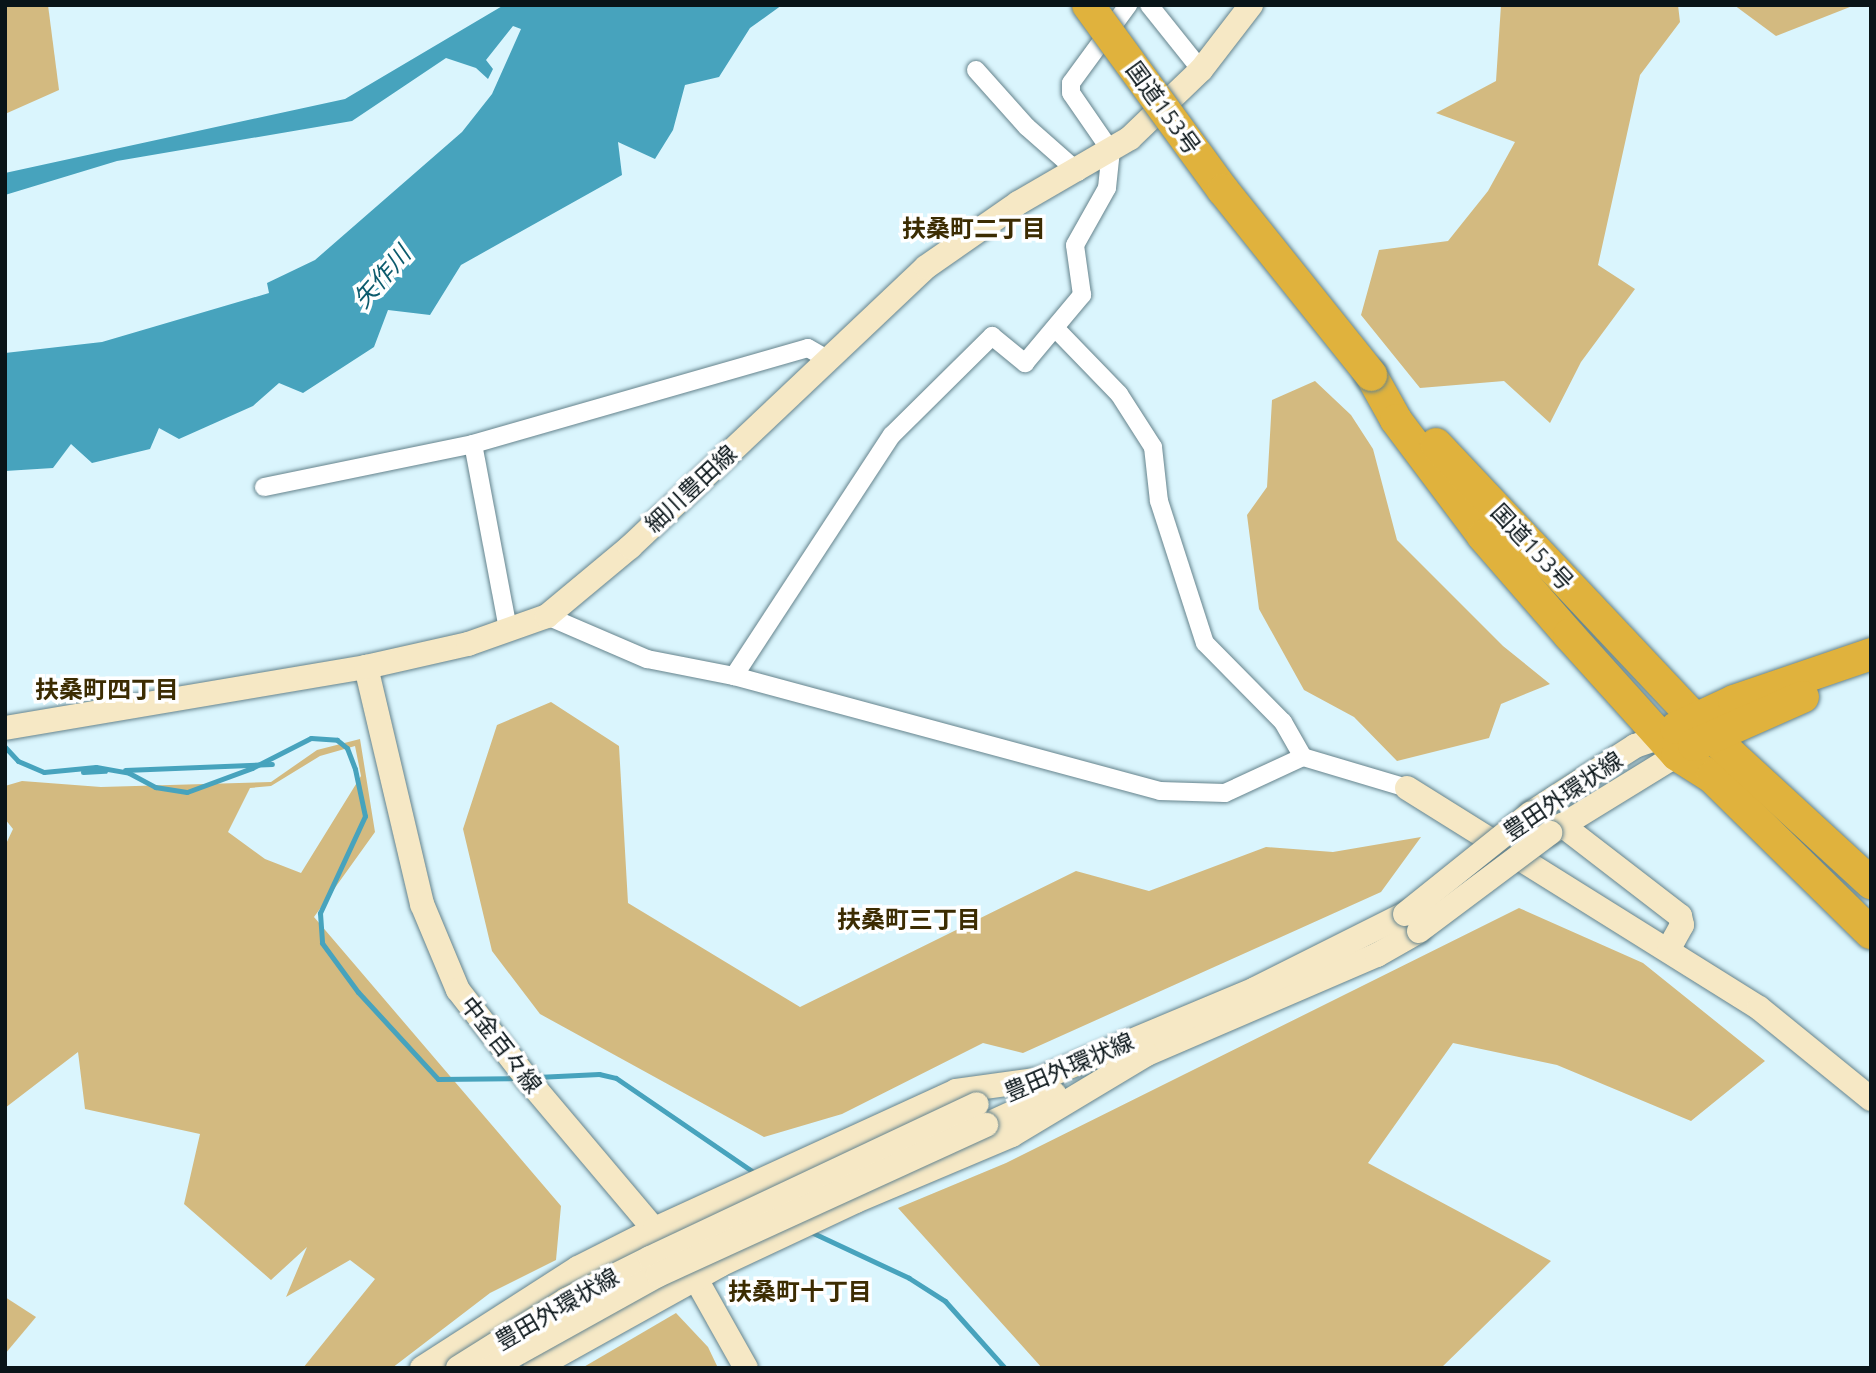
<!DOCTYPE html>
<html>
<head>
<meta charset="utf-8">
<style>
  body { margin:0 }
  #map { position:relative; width:1876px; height:1373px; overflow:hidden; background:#daf5fd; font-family:Ubuntu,"Noto Sans JP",sans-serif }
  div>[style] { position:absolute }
  .green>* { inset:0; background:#d3ba80 }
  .water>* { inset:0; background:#47a3bd }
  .stream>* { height:5px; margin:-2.5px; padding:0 2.5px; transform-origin:2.5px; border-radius:2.5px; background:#47a3bd }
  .roads { filter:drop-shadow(0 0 2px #65838c) drop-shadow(0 0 2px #65838c) }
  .street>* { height:18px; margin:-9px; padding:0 9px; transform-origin:9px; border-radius:9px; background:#fff }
  .secondary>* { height:24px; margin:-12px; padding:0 12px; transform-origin:12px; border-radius:12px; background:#f6e8c5 }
  .highway>* { height:32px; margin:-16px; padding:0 16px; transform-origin:16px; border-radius:16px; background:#e0b23d }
  .bridges { filter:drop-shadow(0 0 2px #65838c) drop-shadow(0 0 2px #65838c) }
  .secondary-bridge>* { height:24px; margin:-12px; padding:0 12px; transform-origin:12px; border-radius:12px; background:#f6e8c5 }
  .highway-bridge>* { height:32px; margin:-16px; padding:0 16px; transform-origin:16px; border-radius:16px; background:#e0b23d }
  span { translate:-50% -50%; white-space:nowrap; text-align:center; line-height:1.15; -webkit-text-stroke:7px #fff; paint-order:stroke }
  .street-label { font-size:23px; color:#091418 }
  .neighbourhood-label { font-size:24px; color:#3c2c02; font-weight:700 }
  .water-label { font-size:24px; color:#0c5b6d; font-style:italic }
  .frame { position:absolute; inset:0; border:7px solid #091418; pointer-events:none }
</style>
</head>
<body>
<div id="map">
  <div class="green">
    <div style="clip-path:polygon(5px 5px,48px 5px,59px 90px,5px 114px)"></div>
    <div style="clip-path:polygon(1501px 5px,1678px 5px,1680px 22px,1640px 75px,1598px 265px,1635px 289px,1581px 362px,1550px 423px,1504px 381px,1420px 388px,1361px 315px,1379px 250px,1448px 241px,1488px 191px,1515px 142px,1436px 113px,1496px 81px)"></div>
    <div style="clip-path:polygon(1734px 5px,1855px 5px,1776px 36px)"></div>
    <div style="clip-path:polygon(1315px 381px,1351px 415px,1373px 449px,1397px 540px,1503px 646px,1550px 684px,1501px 704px,1489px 738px,1397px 761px,1354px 717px,1304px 690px,1259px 609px,1247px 515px,1267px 487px,1272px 400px)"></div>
    <div style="clip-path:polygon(551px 702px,619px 746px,628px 903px,800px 1007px,1076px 871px,1149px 891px,1266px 847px,1333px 852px,1421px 837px,1381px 892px,1023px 1053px,983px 1043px,842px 1114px,764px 1137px,540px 1014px,492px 951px,463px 829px,497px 725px)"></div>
    <div style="clip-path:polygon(evenodd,360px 739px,375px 832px,314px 917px,561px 1206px,556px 1260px,490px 1293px,392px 1368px,303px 1368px,375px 1279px,350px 1260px,286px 1297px,307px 1247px,271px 1280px,184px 1204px,200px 1134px,85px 1109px,78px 1052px,5px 1108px,5px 846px,13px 829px,5px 819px,5px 786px,22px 781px,101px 787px,271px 782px,317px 750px,360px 739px,355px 746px,361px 776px,301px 873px,265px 859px,228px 832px,250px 788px,271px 786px,320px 756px,355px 746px)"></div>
    <div style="clip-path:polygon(1519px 908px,1643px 963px,1765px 1061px,1691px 1121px,1557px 1065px,1453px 1043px,1368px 1163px,1551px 1261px,1441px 1368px,1042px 1368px,898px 1208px,1006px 1163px)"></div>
    <div style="clip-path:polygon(5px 1297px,36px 1317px,5px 1354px)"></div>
    <div style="clip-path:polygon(676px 1313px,708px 1347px,718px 1368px,582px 1368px)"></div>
  </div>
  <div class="water">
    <div style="clip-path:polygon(504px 5px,782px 5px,750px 28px,719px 77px,685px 85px,673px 130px,655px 159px,618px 142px,622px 175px,461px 265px,430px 315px,388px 310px,374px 347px,303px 393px,279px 383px,253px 406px,179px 439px,159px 428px,150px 449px,92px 463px,71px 444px,53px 468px,5px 471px,5px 353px,102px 342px,269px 293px,267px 283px,315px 260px,462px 132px,492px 94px,521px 29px,513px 26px,486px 60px,493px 69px,488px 79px,476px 68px,446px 58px,352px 121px,117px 161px,5px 195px,5px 173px,345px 99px)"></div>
  </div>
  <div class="stream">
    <div style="left:5px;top:747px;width:19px;rotate:47deg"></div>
    <div style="left:18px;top:761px;width:28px;rotate:23deg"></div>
    <div style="left:44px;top:772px;width:52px;rotate:-5.5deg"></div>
    <div style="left:96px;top:767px;width:34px;rotate:10deg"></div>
    <div style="left:129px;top:773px;width:30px;rotate:28deg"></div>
    <div style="left:155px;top:787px;width:32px;rotate:9deg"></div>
    <div style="left:187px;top:792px;width:69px;rotate:-20.3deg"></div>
    <div style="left:252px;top:768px;width:66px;rotate:-27deg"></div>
    <div style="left:311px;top:738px;width:26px;rotate:4deg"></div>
    <div style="left:337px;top:740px;width:13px;rotate:39deg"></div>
    <div style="left:347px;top:748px;width:22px;rotate:69deg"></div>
    <div style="left:355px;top:769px;width:48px;rotate:78deg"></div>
    <div style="left:365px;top:816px;width:107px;rotate:114.9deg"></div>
    <div style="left:320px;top:913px;width:30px;rotate:86deg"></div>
    <div style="left:322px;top:943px;width:61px;rotate:53.7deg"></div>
    <div style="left:358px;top:992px;width:118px;rotate:47.4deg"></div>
    <div style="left:438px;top:1079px;width:79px;rotate:-0.7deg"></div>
    <div style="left:125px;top:770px;width:147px;rotate:-2.3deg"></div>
    <div style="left:83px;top:772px;width:22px;rotate:-3deg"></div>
    <div style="left:537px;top:1077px;width:62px;rotate:-2.8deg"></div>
    <div style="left:599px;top:1074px;width:17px;rotate:13deg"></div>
    <div style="left:616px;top:1078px;width:170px;rotate:34.4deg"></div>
    <div style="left:811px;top:1232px;width:108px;rotate:25.1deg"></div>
    <div style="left:909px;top:1278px;width:43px;rotate:32.6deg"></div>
    <div style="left:945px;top:1301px;width:90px;rotate:48.2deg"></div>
  </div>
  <div class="roads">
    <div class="street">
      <div style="left:1149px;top:5px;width:83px;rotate:51.3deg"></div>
      <div style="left:976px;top:70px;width:76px;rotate:48.2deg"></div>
      <div style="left:1027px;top:127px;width:68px;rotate:41.4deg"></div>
      <div style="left:1057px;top:330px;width:89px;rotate:45.9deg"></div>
      <div style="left:1119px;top:394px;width:63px;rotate:57.3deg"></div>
      <div style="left:1153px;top:447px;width:54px;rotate:83.7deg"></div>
      <div style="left:1159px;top:501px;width:149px;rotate:72.1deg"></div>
      <div style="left:1205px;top:643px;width:111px;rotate:45.4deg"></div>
      <div style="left:1283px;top:722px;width:40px;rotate:60.3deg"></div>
      <div style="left:264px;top:487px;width:213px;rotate:-11.6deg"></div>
      <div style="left:547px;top:616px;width:109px;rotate:23.3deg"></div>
      <div style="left:647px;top:659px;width:89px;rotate:11.1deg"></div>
      <div style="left:734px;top:676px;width:441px;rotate:15.1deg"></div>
      <div style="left:1160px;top:791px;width:65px;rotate:1.8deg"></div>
      <div style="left:1225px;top:793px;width:86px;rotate:-24.8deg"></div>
      <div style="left:1303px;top:757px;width:109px;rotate:16.6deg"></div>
      <div style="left:508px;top:629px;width:188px;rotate:-100.7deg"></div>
      <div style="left:473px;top:444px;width:348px;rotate:-16deg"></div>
      <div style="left:808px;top:348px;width:22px;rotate:30deg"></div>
      <div style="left:734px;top:676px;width:288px;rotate:-56.8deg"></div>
      <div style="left:892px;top:435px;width:141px;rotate:-44.7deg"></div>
      <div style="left:992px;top:336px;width:43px;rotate:39.3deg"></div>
      <div style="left:1025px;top:363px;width:89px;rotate:-50deg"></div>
      <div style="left:1082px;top:295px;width:50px;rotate:-98deg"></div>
      <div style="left:1075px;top:245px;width:65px;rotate:-60.7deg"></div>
      <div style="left:1107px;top:188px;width:37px;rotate:-84deg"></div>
      <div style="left:1111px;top:151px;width:70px;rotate:-124.6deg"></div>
      <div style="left:1071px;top:93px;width:10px;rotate:-90deg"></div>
      <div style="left:1071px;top:83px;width:97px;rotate:-53.8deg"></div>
    </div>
    <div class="secondary">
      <div style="left:366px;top:667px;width:244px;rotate:76.7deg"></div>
      <div style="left:422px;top:904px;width:93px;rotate:67.3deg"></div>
      <div style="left:458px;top:990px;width:114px;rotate:52.1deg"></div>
      <div style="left:528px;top:1080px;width:260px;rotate:49.8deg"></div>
      <div style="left:696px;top:1279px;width:102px;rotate:60.7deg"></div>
      <div style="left:5px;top:728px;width:366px;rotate:-9.6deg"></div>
      <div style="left:366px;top:667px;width:105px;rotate:-12.7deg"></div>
      <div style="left:468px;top:644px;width:84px;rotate:-19.5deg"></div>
      <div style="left:547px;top:616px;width:108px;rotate:-39.7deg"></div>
      <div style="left:630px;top:547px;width:407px;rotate:-43.4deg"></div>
      <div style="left:926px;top:267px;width:112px;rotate:-34.8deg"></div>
      <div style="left:1018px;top:203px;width:129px;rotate:-30.1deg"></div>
      <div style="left:1130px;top:138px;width:98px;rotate:-43.8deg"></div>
      <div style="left:1201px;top:70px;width:82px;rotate:-52.4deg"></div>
      <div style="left:1407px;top:788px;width:415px;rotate:32deg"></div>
      <div style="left:1759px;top:1008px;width:144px;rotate:39.1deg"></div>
      <div style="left:1531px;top:813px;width:124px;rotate:-32.8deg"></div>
      <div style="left:1635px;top:746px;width:28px;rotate:-19deg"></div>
      <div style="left:1562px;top:825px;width:149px;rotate:37.6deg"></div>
      <div style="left:1680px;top:916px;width:9px;rotate:77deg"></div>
      <div style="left:1682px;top:925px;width:26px;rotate:119deg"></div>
      <div style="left:1550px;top:833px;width:149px;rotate:-31.6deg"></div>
      <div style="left:1133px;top:1060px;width:266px;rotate:-23.3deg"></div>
      <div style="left:1377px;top:955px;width:48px;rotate:-29.7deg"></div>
      <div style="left:1026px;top:1085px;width:248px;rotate:-22.7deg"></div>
      <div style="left:1255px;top:989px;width:168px;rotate:-26.6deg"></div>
      <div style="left:986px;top:1125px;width:75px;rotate:-24.5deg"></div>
      <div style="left:422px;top:1368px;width:185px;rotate:-32.7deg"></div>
      <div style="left:578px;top:1268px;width:86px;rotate:-26.9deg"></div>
      <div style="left:655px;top:1229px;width:331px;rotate:-24.6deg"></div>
      <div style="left:956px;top:1091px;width:86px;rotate:-8deg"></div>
      <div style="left:535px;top:1368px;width:212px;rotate:-29.1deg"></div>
      <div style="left:720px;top:1265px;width:150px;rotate:-25.2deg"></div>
      <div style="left:856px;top:1201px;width:169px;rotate:-22.9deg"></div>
      <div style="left:1012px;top:1135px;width:157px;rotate:-31deg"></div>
    </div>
    <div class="highway">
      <div style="left:1371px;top:375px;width:51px;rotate:60.9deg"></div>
      <div style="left:1396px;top:420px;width:145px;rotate:53.1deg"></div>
      <div style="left:1483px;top:536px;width:131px;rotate:49deg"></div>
      <div style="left:1569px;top:635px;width:161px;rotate:48deg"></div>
      <div style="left:1677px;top:755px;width:41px;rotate:32.2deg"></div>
      <div style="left:1712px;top:777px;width:223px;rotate:44.5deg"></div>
      <div style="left:1436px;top:444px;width:400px;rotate:46.7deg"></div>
      <div style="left:1710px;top:735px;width:219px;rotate:42.6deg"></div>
      <div style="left:1676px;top:728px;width:64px;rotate:-25deg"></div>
      <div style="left:1734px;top:701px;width:145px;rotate:-18.9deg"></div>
      <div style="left:1694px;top:745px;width:119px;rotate:-23.8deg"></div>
    </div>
  </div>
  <div class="bridges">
    <div class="secondary-bridge">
      <div style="left:1405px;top:914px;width:161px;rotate:-38.7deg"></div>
      <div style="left:1419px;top:931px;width:164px;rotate:-36.8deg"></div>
      <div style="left:458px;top:1368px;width:128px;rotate:-32.2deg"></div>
      <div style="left:566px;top:1300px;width:94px;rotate:-26.6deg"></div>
      <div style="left:650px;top:1258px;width:361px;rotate:-25.2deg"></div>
      <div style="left:491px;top:1368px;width:191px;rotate:-29.1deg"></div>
      <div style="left:658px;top:1275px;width:361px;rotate:-24.6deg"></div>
    </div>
    <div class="highway-bridge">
      <div style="left:1088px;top:5px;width:229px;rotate:53.9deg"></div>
      <div style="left:1223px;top:190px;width:237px;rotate:51.3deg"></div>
    </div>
  </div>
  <div class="street-label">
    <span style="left:1163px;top:108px;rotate:54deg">国道153号</span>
    <span style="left:691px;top:489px;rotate:-43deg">細川豊田線</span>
    <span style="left:1532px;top:547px;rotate:47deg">国道153号</span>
    <span style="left:1563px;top:796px;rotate:-34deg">豊田外環状線</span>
    <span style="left:501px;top:1045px;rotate:52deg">中金百々線</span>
    <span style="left:1069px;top:1067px;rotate:-23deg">豊田外環状線</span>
    <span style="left:557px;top:1309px;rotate:-30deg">豊田外環状線</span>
  </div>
  <div class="neighbourhood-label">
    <span style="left:974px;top:229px">扶桑町二丁目</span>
    <span style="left:107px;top:690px">扶桑町四丁目</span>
    <span style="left:909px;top:920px">扶桑町三丁目</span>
    <span style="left:800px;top:1292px">扶桑町十丁目</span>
  </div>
  <div class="water-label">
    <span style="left:382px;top:277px;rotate:-49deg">矢作川</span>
  </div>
  <div class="frame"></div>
</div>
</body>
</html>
